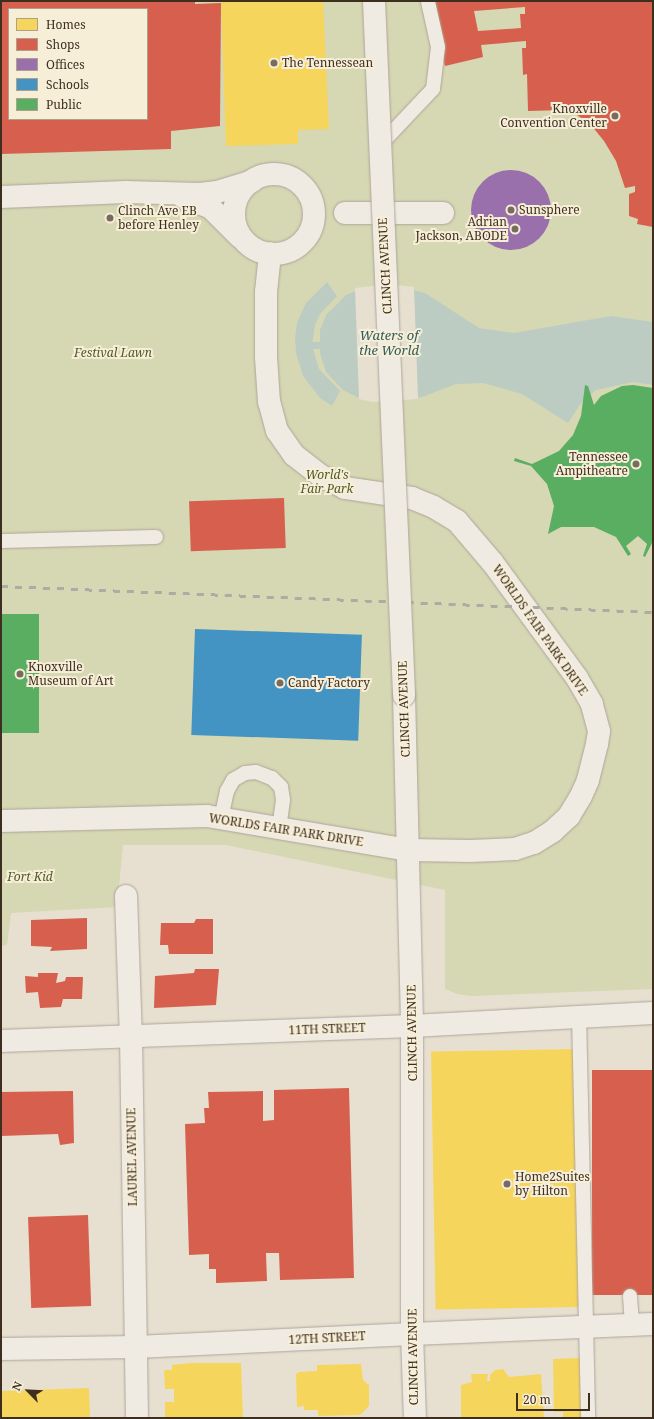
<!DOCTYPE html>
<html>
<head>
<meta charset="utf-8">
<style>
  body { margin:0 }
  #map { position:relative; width:654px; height:1419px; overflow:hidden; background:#e7e0d1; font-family:"Noto Serif",serif }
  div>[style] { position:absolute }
  .green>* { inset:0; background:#d6d7b3 }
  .water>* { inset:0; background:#bcccc2 }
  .pier>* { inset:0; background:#e7e0d1 }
  .homes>* { inset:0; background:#f6d55c; transform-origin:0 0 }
  .shops>* { inset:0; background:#d6604d; transform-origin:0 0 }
  .offices>* { inset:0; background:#9970ab }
  .round { border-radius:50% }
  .schools>* { inset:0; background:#4393c3; transform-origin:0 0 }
  .public>* { inset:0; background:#5aae61; transform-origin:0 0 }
  .stream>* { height:7px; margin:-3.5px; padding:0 3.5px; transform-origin:3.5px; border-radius:3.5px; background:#bcccc2 }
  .roads { filter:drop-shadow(0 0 1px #ada599) drop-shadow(0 0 1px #ada599) }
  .service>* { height:14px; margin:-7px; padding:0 7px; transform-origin:7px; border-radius:7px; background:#efebe3 }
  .pedestrian>* { height:22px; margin:-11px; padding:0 11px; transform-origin:11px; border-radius:11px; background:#efebe3 }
  .minor>* { height:22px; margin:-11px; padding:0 11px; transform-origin:11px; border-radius:11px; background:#efebe3 }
  .minor>.ring { margin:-11px; padding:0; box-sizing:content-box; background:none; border:22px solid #efebe3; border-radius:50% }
  .tertiary>* { height:22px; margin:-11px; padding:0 11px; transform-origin:11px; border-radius:11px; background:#efebe3 }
  .rail>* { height:3px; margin-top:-1.5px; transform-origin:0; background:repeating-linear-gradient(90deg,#afaaa2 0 7px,transparent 0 14px) }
  .bridges { filter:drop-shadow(0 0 1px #ada599) drop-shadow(0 0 1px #ada599) }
  .tertiary-bridge>* { height:22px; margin:-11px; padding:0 11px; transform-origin:11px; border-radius:11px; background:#efebe3 }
  .dots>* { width:11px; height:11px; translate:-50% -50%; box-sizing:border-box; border:2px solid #f7eed8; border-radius:50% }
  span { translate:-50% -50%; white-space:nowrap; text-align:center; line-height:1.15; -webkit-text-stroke:4px #f7eed8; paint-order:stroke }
  .poi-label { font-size:12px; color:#3d2e20 }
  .left { translate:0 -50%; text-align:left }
  .right { translate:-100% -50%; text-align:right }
  .street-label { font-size:12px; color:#3d2e20 }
  .park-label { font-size:12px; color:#4d5a26; font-style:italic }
  .water-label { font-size:13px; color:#2f5d5a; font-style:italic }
  .frame { position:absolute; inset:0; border:2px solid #3d2e20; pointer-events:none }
  .legend { position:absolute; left:8px; top:8px; width:140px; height:112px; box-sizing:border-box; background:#f7eed8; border:1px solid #ada18e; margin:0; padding:5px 7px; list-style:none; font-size:12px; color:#3d2e20 }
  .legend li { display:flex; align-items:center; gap:8px; height:20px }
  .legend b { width:20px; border:1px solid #ada18e }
  .north { position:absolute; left:8px; top:1371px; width:40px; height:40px; -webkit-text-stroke:3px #f7eed8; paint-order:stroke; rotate:294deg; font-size:11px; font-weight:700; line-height:16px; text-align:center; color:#3d2e20 }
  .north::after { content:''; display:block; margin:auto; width:14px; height:18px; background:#3d2e20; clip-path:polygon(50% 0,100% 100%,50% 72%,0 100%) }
  .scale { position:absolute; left:516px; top:1393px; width:74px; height:18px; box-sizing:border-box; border:2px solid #3d2e20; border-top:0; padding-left:5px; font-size:12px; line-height:14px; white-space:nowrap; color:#3d2e20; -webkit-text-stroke:3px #f7eed8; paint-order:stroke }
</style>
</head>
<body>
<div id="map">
  <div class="green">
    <div style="clip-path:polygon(evenodd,1px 1px,653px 1px,653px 989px,471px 996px,457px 994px,445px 989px,445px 890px,226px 845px,123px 845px,117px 907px,11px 913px,7px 945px,1px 946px,1px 1px,9px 9px,147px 9px,147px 119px,9px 119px,9px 9px)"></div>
  </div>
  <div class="water">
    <div style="clip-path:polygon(327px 282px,337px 296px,320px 314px,315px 325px,312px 345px,319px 369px,340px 391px,332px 406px,320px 398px,303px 376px,296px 353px,295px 338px,297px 323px,306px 303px)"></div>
    <div style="clip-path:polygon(396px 286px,425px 293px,479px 328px,514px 333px,611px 316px,653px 322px,653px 385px,633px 382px,596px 390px,581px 403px,568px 423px,522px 394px,483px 383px,456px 384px,422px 397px,384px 401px,357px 397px,343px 390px,326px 372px,320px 353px,320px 330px,326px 315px,346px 295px,363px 288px)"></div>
  </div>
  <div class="pier">
    <div style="clip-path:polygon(389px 284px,414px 287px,418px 399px,372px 402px,359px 399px,355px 288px)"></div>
  </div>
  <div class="homes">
    <div style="clip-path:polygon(221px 1px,323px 1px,329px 129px,298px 130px,298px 144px,226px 146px)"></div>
    <div style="left:576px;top:1049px;width:258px;height:145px;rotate:89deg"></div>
    <div style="clip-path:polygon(580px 1358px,585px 1418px,563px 1418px,563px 1412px,554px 1412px,553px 1359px)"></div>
    <div style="clip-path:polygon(191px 1363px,241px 1363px,243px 1418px,165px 1418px,165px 1402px,174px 1402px,174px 1389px,165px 1389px,164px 1370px,172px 1370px,172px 1365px)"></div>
    <div style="clip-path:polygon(361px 1364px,363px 1380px,369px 1385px,369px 1406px,360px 1415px,318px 1416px,318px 1410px,304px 1410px,304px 1406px,297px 1407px,296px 1374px,299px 1372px,317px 1371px,317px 1365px)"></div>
    <div style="clip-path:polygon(503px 1369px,509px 1377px,541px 1374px,544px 1418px,461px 1417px,461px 1385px,472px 1382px,471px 1374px,488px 1374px,487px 1381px,490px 1381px,490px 1375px,495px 1370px)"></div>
    <div style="left:89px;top:1388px;width:30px;height:88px;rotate:88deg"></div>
  </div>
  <div class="shops">
    <div style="clip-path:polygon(evenodd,1px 1px,195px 1px,195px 4px,221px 3px,220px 126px,171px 131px,171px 149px,1px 154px,1px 1px,9px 9px,147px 9px,147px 119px,9px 119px,9px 9px)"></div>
    <div style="clip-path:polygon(evenodd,428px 1px,653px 1px,653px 227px,637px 224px,638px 219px,629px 216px,629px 194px,635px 192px,635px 186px,625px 188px,616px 161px,604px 141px,591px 125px,573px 112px,577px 105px,565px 106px,565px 110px,528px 111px,527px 74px,523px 75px,522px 48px,526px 48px,526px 41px,481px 45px,483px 57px,445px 66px,428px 1px,525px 7px,525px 14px,520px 14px,521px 28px,478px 31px,474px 11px,525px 7px)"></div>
    <div style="left:284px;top:498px;width:50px;height:95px;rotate:88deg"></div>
    <div style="clip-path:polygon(87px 918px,87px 949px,50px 951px,52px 947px,31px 946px,31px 920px)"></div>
    <div style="clip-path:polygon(196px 919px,213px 919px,213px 954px,169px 954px,168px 945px,160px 945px,161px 923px,194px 923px)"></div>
    <div style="clip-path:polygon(195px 969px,219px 969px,216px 1005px,154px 1008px,155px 976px,194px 973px)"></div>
    <div style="clip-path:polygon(38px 973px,58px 973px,56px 983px,65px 981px,66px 977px,83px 977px,82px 999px,63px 999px,61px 1007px,40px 1008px,38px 992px,26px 993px,25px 976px,38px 977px)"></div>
    <div style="left:653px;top:1070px;width:225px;height:61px;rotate:90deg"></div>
    <div style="clip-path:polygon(349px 1088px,354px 1278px,280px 1280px,279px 1253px,266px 1253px,267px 1281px,216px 1283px,216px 1269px,209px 1269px,209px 1254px,189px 1255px,185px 1124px,205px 1123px,204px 1108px,209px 1108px,208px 1092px,263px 1091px,263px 1121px,274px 1120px,274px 1090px)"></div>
    <div style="clip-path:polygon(73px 1091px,74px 1143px,60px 1145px,58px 1134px,1px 1136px,1px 1092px)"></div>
    <div style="left:88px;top:1215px;width:91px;height:60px;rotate:88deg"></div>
  </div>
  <div class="offices">
    <div class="round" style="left:471px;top:170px;width:80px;height:80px"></div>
  </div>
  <div class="schools">
    <div style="left:195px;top:629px;width:167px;height:106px;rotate:2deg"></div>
  </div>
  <div class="public">
    <div style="clip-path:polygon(585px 385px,588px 386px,594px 405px,601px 396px,622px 386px,633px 385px,653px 388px,653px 541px,645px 557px,643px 556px,647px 544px,638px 536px,626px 546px,631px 554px,628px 556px,616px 537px,594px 527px,561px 527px,548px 534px,554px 506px,547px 484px,531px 466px,514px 461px,515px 458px,532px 464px,559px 451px,573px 435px,581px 416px)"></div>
    <div style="left:1px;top:614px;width:38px;height:119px"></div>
  </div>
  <div class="stream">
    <div style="left:312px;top:345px;width:16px"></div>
  </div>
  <div class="roads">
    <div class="service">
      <div style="left:380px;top:145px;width:77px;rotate:-46.6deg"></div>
      <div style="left:433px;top:89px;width:42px;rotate:-83.2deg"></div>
      <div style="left:438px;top:47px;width:46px;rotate:-102.5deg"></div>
      <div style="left:1px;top:541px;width:155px;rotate:-1.5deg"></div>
      <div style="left:221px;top:819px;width:29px;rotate:-78deg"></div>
      <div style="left:227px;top:791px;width:13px;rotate:-61deg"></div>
      <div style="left:233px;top:780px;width:14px;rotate:-30deg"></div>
      <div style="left:245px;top:773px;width:11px;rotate:-5deg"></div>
      <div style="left:256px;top:772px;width:17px;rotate:21deg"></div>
      <div style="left:272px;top:778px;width:13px;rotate:45deg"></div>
      <div style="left:281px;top:787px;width:13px;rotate:81deg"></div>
      <div style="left:283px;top:800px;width:28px;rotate:98deg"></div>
      <div style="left:579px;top:1015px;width:403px;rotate:88.7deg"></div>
      <div style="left:630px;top:1296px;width:29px;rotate:86deg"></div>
    </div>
    <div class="pedestrian">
      <div style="left:345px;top:213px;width:98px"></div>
    </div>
    <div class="minor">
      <div class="ring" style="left:234px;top:174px;width:58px;height:58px"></div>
      <div style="left:1px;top:197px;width:125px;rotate:-2.3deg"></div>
      <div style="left:126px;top:192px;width:74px;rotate:1.5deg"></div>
      <div style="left:200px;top:194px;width:17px;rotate:-7deg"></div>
      <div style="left:217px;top:192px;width:37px;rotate:-17deg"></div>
      <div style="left:183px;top:197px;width:30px;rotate:21deg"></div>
      <div style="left:211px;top:208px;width:40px;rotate:45deg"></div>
      <div style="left:1px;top:821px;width:206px;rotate:-1.4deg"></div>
      <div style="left:207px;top:816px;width:205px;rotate:9.6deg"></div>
      <div style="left:409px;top:850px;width:61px;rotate:0.9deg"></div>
      <div style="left:470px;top:851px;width:45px;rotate:-2.5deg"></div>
      <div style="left:515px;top:849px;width:20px;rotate:-18deg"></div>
      <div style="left:534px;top:843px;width:22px;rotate:-32deg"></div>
      <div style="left:553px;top:831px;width:22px;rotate:-43deg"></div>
      <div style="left:569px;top:816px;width:23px;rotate:-59deg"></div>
      <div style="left:581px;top:796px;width:17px;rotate:-66deg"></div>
      <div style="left:588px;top:780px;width:37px;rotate:-76deg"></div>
      <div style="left:597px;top:744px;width:13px;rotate:-81deg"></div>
      <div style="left:599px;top:731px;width:28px;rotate:-105deg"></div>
      <div style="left:592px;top:704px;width:30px;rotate:-120deg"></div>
      <div style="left:577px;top:678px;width:144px;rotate:-126.2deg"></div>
      <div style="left:492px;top:562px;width:54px;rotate:-130.5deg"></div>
      <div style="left:457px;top:521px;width:27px;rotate:-149deg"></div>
      <div style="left:434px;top:507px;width:24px;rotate:-158deg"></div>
      <div style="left:412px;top:498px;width:68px;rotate:-171.5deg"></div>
      <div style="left:345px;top:488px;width:27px;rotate:-153deg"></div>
      <div style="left:321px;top:476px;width:34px;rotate:-142deg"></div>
      <div style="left:294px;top:455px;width:29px;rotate:-125deg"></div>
      <div style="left:277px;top:431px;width:30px;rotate:-105deg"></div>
      <div style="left:269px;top:402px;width:45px;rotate:-93.8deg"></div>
      <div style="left:266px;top:357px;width:65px;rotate:-90deg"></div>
      <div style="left:266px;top:292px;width:39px;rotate:-84deg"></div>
      <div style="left:126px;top:896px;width:140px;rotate:88deg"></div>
      <div style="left:412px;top:1334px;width:241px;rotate:-2.4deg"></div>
    </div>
    <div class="tertiary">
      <div style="left:404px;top:695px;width:331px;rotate:88.6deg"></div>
      <div style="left:412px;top:1026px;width:308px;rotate:90deg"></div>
      <div style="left:412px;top:1334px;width:84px;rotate:88deg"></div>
      <div style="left:131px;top:1036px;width:382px;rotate:89.1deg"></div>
      <div style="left:1px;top:1041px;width:411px;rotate:-2.1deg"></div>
      <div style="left:412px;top:1026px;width:241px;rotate:-3.1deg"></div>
      <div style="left:1px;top:1349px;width:135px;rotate:-0.8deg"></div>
      <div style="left:136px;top:1347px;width:276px;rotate:-2.7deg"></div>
    </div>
  </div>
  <div class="rail">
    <div style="left:1px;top:586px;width:653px;rotate:2.28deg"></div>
  </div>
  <div class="bridges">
    <div class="tertiary-bridge">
      <div style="left:374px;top:1px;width:695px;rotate:87.52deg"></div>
    </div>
  </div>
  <div class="dots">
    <div style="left:274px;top:63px;background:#786c5e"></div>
    <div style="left:615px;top:116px;background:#786c5e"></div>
    <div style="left:511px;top:210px;background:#786c5e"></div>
    <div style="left:110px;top:218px;background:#786c5e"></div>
    <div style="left:515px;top:229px;background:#786c5e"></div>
    <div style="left:636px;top:464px;background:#786c5e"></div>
    <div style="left:20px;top:674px;background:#786c5e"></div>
    <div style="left:280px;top:683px;background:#786c5e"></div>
    <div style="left:507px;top:1184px;background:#786c5e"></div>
  </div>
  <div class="poi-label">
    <span class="left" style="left:282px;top:63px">The Tennessean</span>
    <span class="right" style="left:607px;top:116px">Knoxville<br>Convention Center</span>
    <span class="left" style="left:519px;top:210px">Sunsphere</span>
    <span class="left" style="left:118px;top:218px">Clinch Ave EB<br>before Henley</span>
    <span class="right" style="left:507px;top:229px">Adrian<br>Jackson, ABODE</span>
    <span class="right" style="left:628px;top:464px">Tennessee<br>Ampitheatre</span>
    <span class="left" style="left:28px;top:674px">Knoxville<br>Museum of Art</span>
    <span class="left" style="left:288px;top:683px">Candy Factory</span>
    <span class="left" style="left:515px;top:1184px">Home2Suites<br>by Hilton</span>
  </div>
  <div class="street-label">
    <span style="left:385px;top:266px;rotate:-93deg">CLINCH AVENUE</span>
    <span style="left:540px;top:630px;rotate:55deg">WORLDS FAIR PARK DRIVE</span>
    <span style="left:404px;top:709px;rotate:-92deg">CLINCH AVENUE</span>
    <span style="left:286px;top:830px;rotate:9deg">WORLDS FAIR PARK DRIVE</span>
    <span style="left:327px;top:1029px;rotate:-2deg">11TH STREET</span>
    <span style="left:412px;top:1033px;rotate:-91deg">CLINCH AVENUE</span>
    <span style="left:132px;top:1157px;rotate:-91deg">LAUREL AVENUE</span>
    <span style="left:327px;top:1338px;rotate:-3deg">12TH STREET</span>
    <span style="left:413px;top:1357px;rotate:-91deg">CLINCH AVENUE</span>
  </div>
  <div class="park-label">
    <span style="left:113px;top:353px">Festival Lawn</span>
    <span style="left:327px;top:482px">World's<br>Fair Park</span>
    <span style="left:30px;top:877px">Fort Kid</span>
  </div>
  <div class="water-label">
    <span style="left:389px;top:343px">Waters of<br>the World</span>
  </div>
  <div class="frame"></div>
  <ul class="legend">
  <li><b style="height:11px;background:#f6d55c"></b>Homes</li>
  <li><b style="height:11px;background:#d6604d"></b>Shops</li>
  <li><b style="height:11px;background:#9970ab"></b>Offices</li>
  <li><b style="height:11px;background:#4393c3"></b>Schools</li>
  <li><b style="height:11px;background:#5aae61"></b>Public</li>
  </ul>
  <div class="north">N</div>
  <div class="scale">20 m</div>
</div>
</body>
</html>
